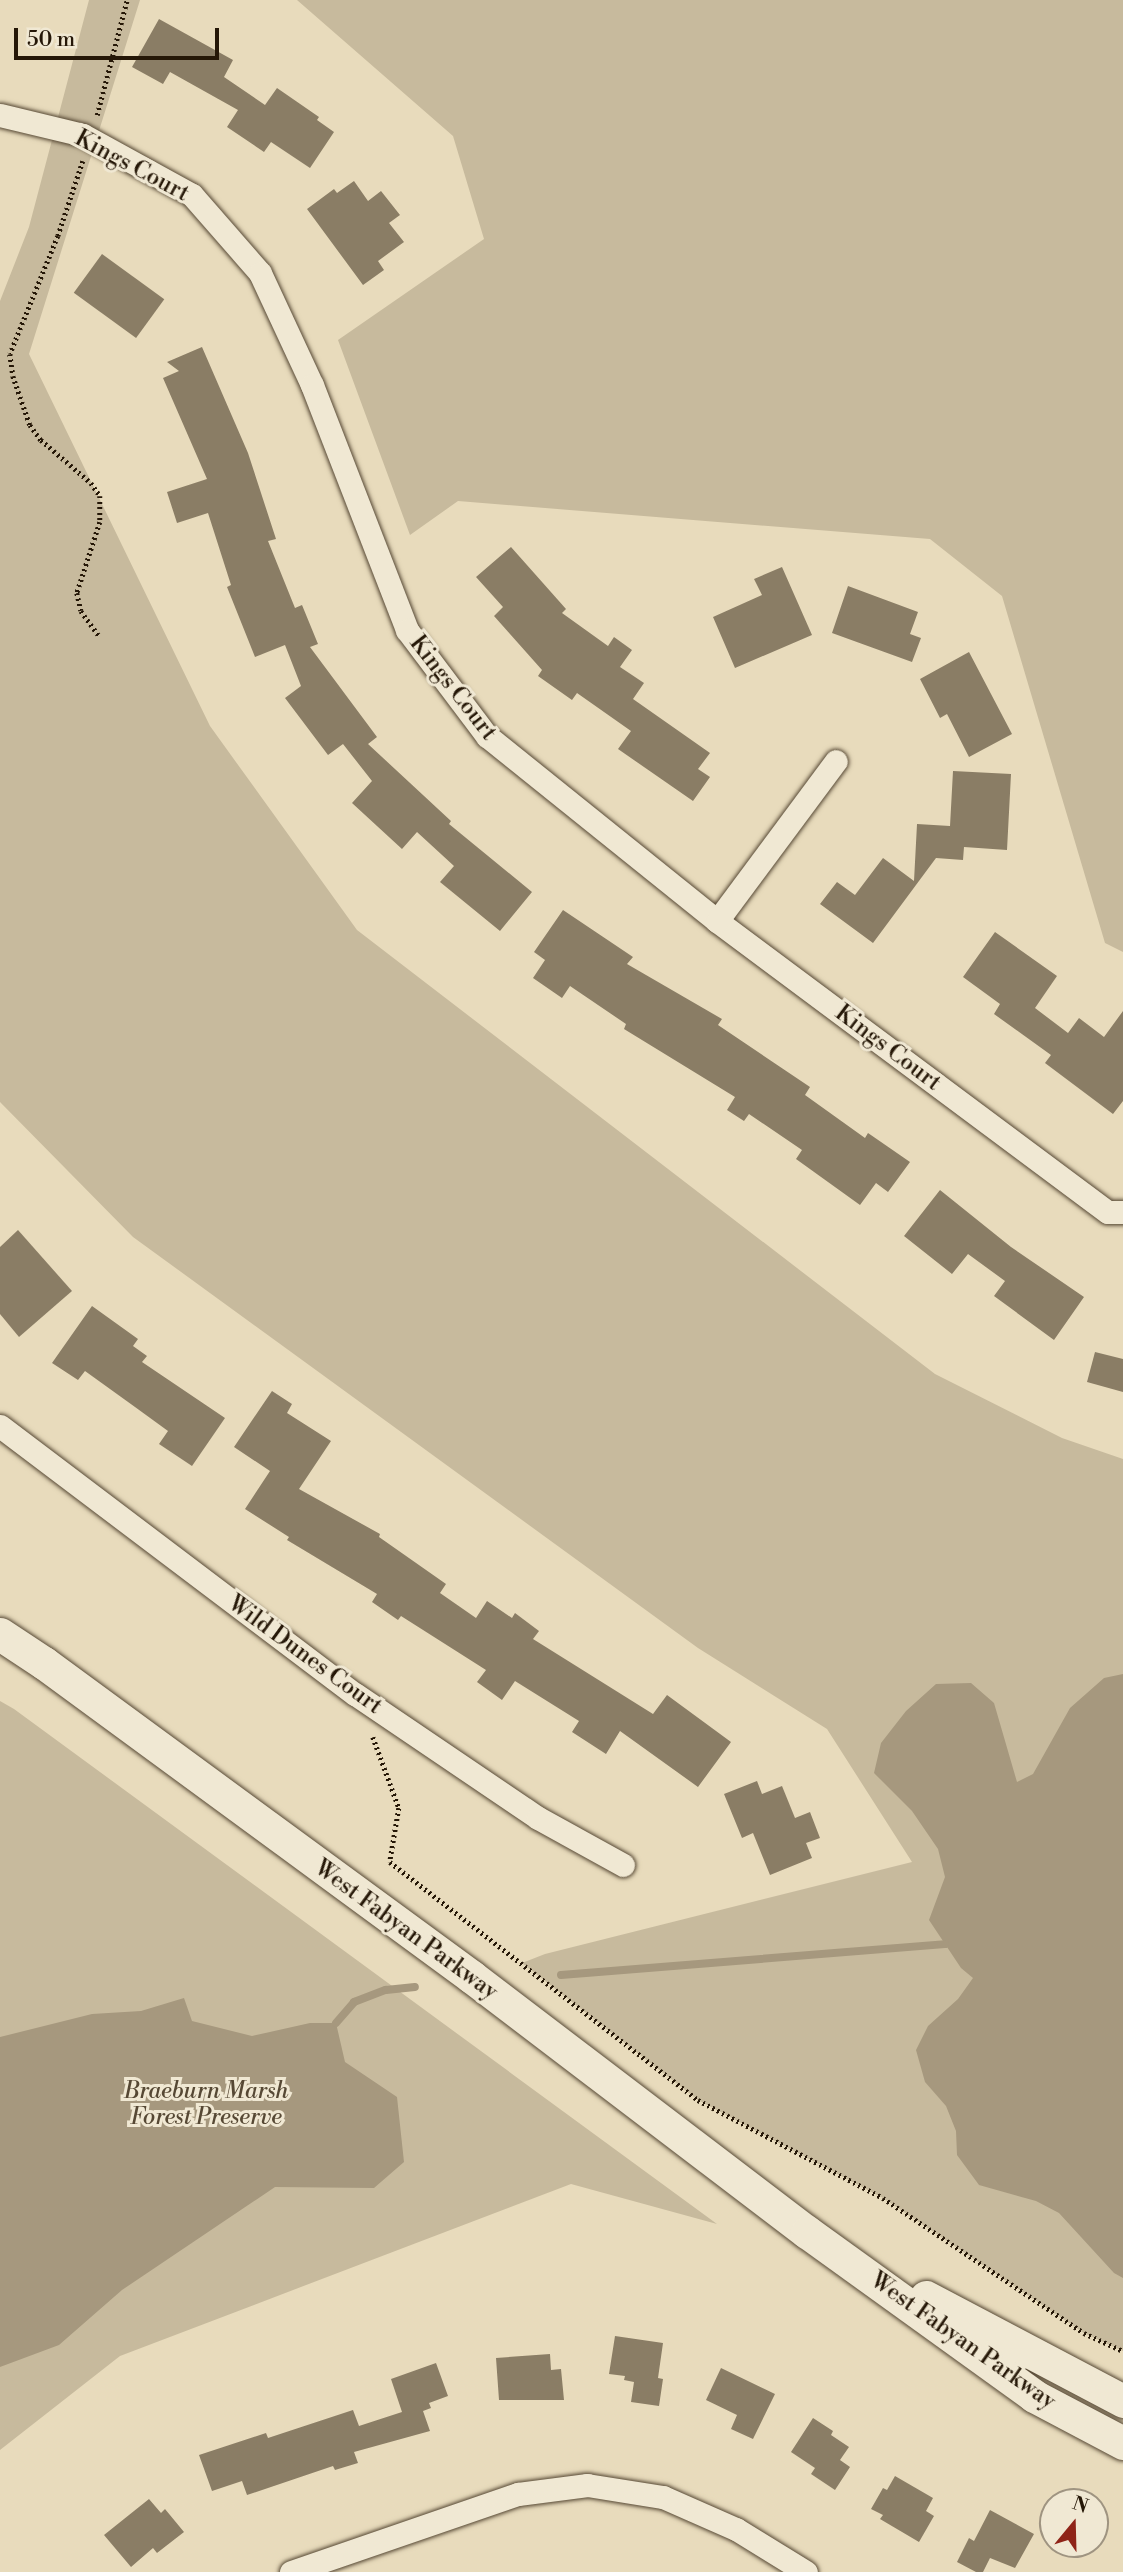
<!DOCTYPE html>
<html>
<head>
<meta charset="utf-8">
<style>
  body { margin:0 }
  #map { position:relative; width:1123px; height:2572px; overflow:hidden; background:#e8dbbc; font-family:"Libre Bodoni",serif }
  div>[style] { position:absolute }
  .green>* { inset:0; background:#c7ba9d }
  .water>* { inset:0; background:#a6987e }
  .stream>* { height:8px; margin:-4px; padding:0 4px; transform-origin:4px; border-radius:4px; background:#a6987e }
  .building>* { inset:0; background:#8a7d65; transform-origin:0 0 }
  .path>* { height:4.5px; margin-top:-2.25px; transform-origin:0; background:repeating-linear-gradient(90deg,#251707 0 2px,transparent 0 5.5px) }
  .roads { filter:drop-shadow(0 0 2px #564834) drop-shadow(0 0 2px #564834) }
  .minor>* { height:23px; margin:-11.5px; padding:0 11.5px; transform-origin:11.5px; border-radius:11.5px; background:#f0e8d3 }
  .secondary>* { height:33px; margin:-16.5px; padding:0 16.5px; transform-origin:16.5px; border-radius:16.5px; background:#f0e8d3 }
  span { translate:-50% -50%; white-space:nowrap; text-align:center; line-height:1.15; -webkit-text-stroke:6px #f0e8d3; paint-order:stroke }
  .street-label { font-size:23px; color:#251707 }
  .park-label { font-size:23px; color:#564834; font-style:italic }
  .north { position:absolute; left:1039px; top:2488px; width:70px; height:70px; box-sizing:border-box; background:#f0e8d3; border:2px solid #9f9481; border-radius:50%; rotate:19deg; font-size:19px; font-weight:700; line-height:28px; text-align:center; color:#251707 }
  .north::after { content:''; display:block; margin:auto; width:24px; height:32px; background:#8f2418; clip-path:polygon(50% 0,100% 100%,50% 72%,0 100%) }
  .scale { position:absolute; left:14px; top:28px; width:205px; height:32px; box-sizing:border-box; border:4px solid #251707; border-top:0; padding-left:9px; font-size:21px; line-height:24px; white-space:nowrap; color:#251707; -webkit-text-stroke:5px #f0e8d3; paint-order:stroke }
</style>
</head>
<body>
<div id="map">
  <div class="green">
    <div style="clip-path:polygon(89px 0,140px 0,29px 354px,210px 726px,357px 930px,935px 1374px,1062px 1438px,1123px 1459px,1123px 2351px,1084px 2333px,883px 2198px,698px 2100px,522px 1963px,545px 1954px,912px 1862px,827px 1729px,698px 1648px,133px 1237px,0 1102px,0 301px,29px 227px)"></div>
    <div style="clip-path:polygon(297px 0,1123px 0,1123px 952px,1105px 943px,1002px 596px,930px 539px,458px 501px,410px 535px,338px 340px,484px 239px,453px 136px)"></div>
    <div style="clip-path:polygon(0 1701px,14px 1709px,717px 2224px,571px 2184px,120px 2356px,0 2450px)"></div>
  </div>
  <div class="water">
    <div style="clip-path:polygon(1123px 1674px,1123px 2278px,1114px 2273px,1059px 2213px,1036px 2201px,979px 2185px,957px 2155px,956px 2131px,946px 2106px,925px 2082px,916px 2050px,928px 2026px,958px 1999px,973px 1978px,961px 1968px,929px 1920px,945px 1877px,938px 1849px,912px 1811px,874px 1773px,881px 1743px,906px 1711px,936px 1684px,971px 1683px,994px 1703px,1017px 1782px,1033px 1774px,1070px 1708px,1104px 1678px)"></div>
    <div style="clip-path:polygon(184px 1998px,192px 2021px,252px 2036px,310px 2023px,336px 2023px,345px 2062px,397px 2097px,404px 2162px,374px 2188px,275px 2187px,122px 2290px,59px 2345px,0 2367px,0 2037px,92px 2014px,141px 2011px)"></div>
  </div>
  <div class="stream">
    <div style="left:561px;top:1975px;width:385px;rotate:-4.6deg"></div>
    <div style="left:336px;top:2023px;width:28px;rotate:-49deg"></div>
    <div style="left:354px;top:2002px;width:34px;rotate:-21deg"></div>
    <div style="left:386px;top:1990px;width:29px;rotate:-6deg"></div>
  </div>
  <div class="building">
    <div style="clip-path:polygon(159px 19px,233px 60px,224px 77px,265px 105px,277px 88px,319px 117px,317px 120px,334px 132px,310px 168px,271px 142px,264px 152px,227px 127px,238px 110px,170px 72px,163px 84px,132px 67px)"></div>
    <div style="clip-path:polygon(354px 181px,368px 201px,381px 191px,400px 215px,389px 223px,404px 242px,378px 261px,384px 270px,363px 285px,307px 209px,334px 189px,337px 193px)"></div>
    <div style="left:102px;top:254px;width:77px;height:48px;rotate:36deg"></div>
    <div style="clip-path:polygon(202px 347px,248px 453px,276px 539px,268px 541px,295px 608px,302px 605px,318px 644px,310px 647px,377px 737px,368px 744px,451px 821px,449px 824px,532px 892px,500px 931px,440px 882px,454px 866px,417px 832px,402px 849px,352px 803px,372px 781px,343px 744px,328px 755px,285px 698px,301px 686px,285px 645px,255px 657px,227px 587px,231px 585px,208px 513px,177px 523px,167px 492px,207px 479px,163px 378px,179px 371px,167px 362px)"></div>
    <div style="clip-path:polygon(511px 547px,566px 609px,562px 613px,608px 646px,614px 637px,632px 650px,620px 667px,644px 683px,633px 699px,710px 753px,698px 769px,710px 777px,693px 801px,618px 749px,631px 731px,577px 693px,572px 700px,538px 676px,542px 670px,494px 616px,503px 607px,476px 577px)"></div>
    <div style="clip-path:polygon(782px 567px,812px 635px,735px 668px,713px 617px,762px 595px,754px 579px)"></div>
    <div style="clip-path:polygon(848px 586px,918px 612px,910px 634px,921px 638px,912px 662px,832px 633px)"></div>
    <div style="clip-path:polygon(969px 652px,1012px 734px,969px 757px,947px 714px,940px 718px,920px 679px)"></div>
    <div style="clip-path:polygon(953px 771px,1011px 774px,1007px 850px,964px 847px,963px 860px,936px 858px,873px 943px,820px 904px,837px 882px,855px 895px,883px 858px,914px 881px,917px 824px,950px 826px)"></div>
    <div style="clip-path:polygon(563px 910px,633px 957px,627px 964px,722px 1019px,718px 1025px,810px 1087px,805px 1095px,865px 1138px,868px 1133px,910px 1162px,888px 1192px,876px 1183px,860px 1205px,796px 1159px,802px 1150px,749px 1114px,744px 1121px,727px 1110px,735px 1097px,624px 1029px,626px 1024px,570px 986px,562px 998px,533px 978px,545px 960px,534px 952px)"></div>
    <div style="clip-path:polygon(995px 932px,1057px 976px,1035px 1008px,1068px 1033px,1079px 1018px,1104px 1037px,1123px 1011px,1123px 1101px,1113px 1114px,1045px 1063px,1051px 1055px,994px 1014px,1000px 1004px,963px 977px)"></div>
    <div style="clip-path:polygon(940px 1190px,1011px 1247px,1084px 1297px,1054px 1340px,994px 1296px,1005px 1281px,968px 1254px,952px 1274px,904px 1236px)"></div>
    <div style="clip-path:polygon(18px 1230px,72px 1291px,19px 1337px,0 1314px,0 1247px)"></div>
    <div style="clip-path:polygon(92px 1306px,138px 1339px,133px 1346px,147px 1356px,142px 1362px,225px 1418px,192px 1466px,159px 1444px,168px 1431px,135px 1407px,85px 1371px,78px 1380px,52px 1363px)"></div>
    <div style="clip-path:polygon(1095px 1352px,1123px 1359px,1123px 1392px,1087px 1382px)"></div>
    <div style="clip-path:polygon(272px 1391px,292px 1404px,287px 1413px,331px 1441px,299px 1489px,380px 1534px,379px 1537px,446px 1584px,440px 1593px,476px 1618px,487px 1601px,512px 1618px,515px 1613px,539px 1631px,533px 1639px,653px 1714px,667px 1695px,731px 1742px,698px 1787px,620px 1731px,606px 1754px,572px 1732px,579px 1721px,515px 1681px,502px 1700px,477px 1682px,486px 1670px,401px 1616px,398px 1620px,372px 1602px,377px 1594px,287px 1540px,289px 1537px,245px 1509px,270px 1471px,234px 1447px)"></div>
    <div style="clip-path:polygon(757px 1781px,762px 1794px,782px 1786px,795px 1818px,810px 1812px,820px 1838px,806px 1843px,812px 1858px,770px 1875px,753px 1833px,742px 1838px,724px 1794px)"></div>
    <div style="clip-path:polygon(615px 2336px,663px 2343px,658px 2378px,663px 2379px,659px 2406px,631px 2402px,634px 2382px,624px 2380px,625px 2376px,609px 2374px)"></div>
    <div style="clip-path:polygon(550px 2354px,551px 2370px,561px 2369px,564px 2400px,499px 2400px,496px 2358px)"></div>
    <div style="clip-path:polygon(436px 2363px,448px 2396px,429px 2403px,431px 2408px,423px 2411px,430px 2431px,354px 2452px,358px 2463px,335px 2470px,333px 2466px,247px 2495px,242px 2481px,212px 2491px,199px 2455px,266px 2433px,268px 2438px,353px 2410px,359px 2426px,402px 2412px,391px 2379px)"></div>
    <div style="clip-path:polygon(721px 2368px,775px 2394px,753px 2439px,731px 2429px,737px 2415px,706px 2400px)"></div>
    <div style="clip-path:polygon(813px 2418px,833px 2431px,831px 2435px,849px 2447px,840px 2460px,850px 2467px,835px 2490px,811px 2474px,815px 2468px,791px 2452px)"></div>
    <div style="clip-path:polygon(895px 2476px,933px 2498px,926px 2511px,934px 2516px,919px 2542px,880px 2519px,883px 2515px,871px 2509px,883px 2488px,887px 2490px)"></div>
    <div style="clip-path:polygon(149px 2499px,161px 2513px,165px 2509px,184px 2532px,157px 2553px,153px 2548px,131px 2567px,104px 2535px)"></div>
    <div style="clip-path:polygon(990px 2510px,1034px 2534px,1015px 2568px,990px 2558px,983px 2572px,976px 2572px,957px 2562px,969px 2538px,974px 2541px)"></div>
  </div>
  <div class="path">
    <div style="left:97px;top:115px;width:119px;rotate:-75.4deg"></div>
    <div style="left:83px;top:161px;width:79px;rotate:108.4deg"></div>
    <div style="left:58px;top:236px;width:127px;rotate:112.1deg"></div>
    <div style="left:10px;top:354px;width:22px;rotate:82deg"></div>
    <div style="left:13px;top:376px;width:52px;rotate:70.9deg"></div>
    <div style="left:30px;top:425px;width:19px;rotate:54deg"></div>
    <div style="left:41px;top:440px;width:66px;rotate:40.7deg"></div>
    <div style="left:91px;top:483px;width:16px;rotate:55deg"></div>
    <div style="left:100px;top:496px;width:26px;rotate:90deg"></div>
    <div style="left:100px;top:522px;width:75px;rotate:107.9deg"></div>
    <div style="left:77px;top:593px;width:18px;rotate:77deg"></div>
    <div style="left:81px;top:611px;width:31px;rotate:54deg"></div>
    <div style="left:373px;top:1737px;width:76px;rotate:69.9deg"></div>
    <div style="left:399px;top:1808px;width:55px;rotate:99.5deg"></div>
    <div style="left:390px;top:1862px;width:389px;rotate:37.7deg"></div>
    <div style="left:698px;top:2100px;width:209px;rotate:27.9deg"></div>
    <div style="left:883px;top:2198px;width:242px;rotate:33.9deg"></div>
    <div style="left:1084px;top:2333px;width:43px;rotate:24.8deg"></div>
  </div>
  <div class="roads">
    <div class="minor">
      <div style="left:0;top:115px;width:85px;rotate:13.5deg"></div>
      <div style="left:83px;top:135px;width:124px;rotate:28.8deg"></div>
      <div style="left:192px;top:195px;width:103px;rotate:48.9deg"></div>
      <div style="left:260px;top:273px;width:123px;rotate:65.1deg"></div>
      <div style="left:312px;top:385px;width:263px;rotate:68.8deg"></div>
      <div style="left:407px;top:630px;width:133px;rotate:53deg"></div>
      <div style="left:487px;top:736px;width:295px;rotate:38.8deg"></div>
      <div style="left:717px;top:921px;width:487px;rotate:36.7deg"></div>
      <div style="left:1108px;top:1212px;width:15px"></div>
      <div style="left:717px;top:921px;width:199px;rotate:-53.4deg"></div>
      <div style="left:0;top:1426px;width:445px;rotate:37.1deg"></div>
      <div style="left:355px;top:1694px;width:221px;rotate:34.1deg"></div>
      <div style="left:538px;top:1818px;width:97px;rotate:28.9deg"></div>
      <div style="left:291px;top:2572px;width:240px;rotate:-19deg"></div>
      <div style="left:518px;top:2494px;width:70px;rotate:-7.4deg"></div>
      <div style="left:587px;top:2485px;width:77px;rotate:9deg"></div>
      <div style="left:663px;top:2497px;width:80px;rotate:23.7deg"></div>
      <div style="left:736px;top:2529px;width:82px;rotate:31.6deg"></div>
    </div>
    <div class="secondary">
      <div style="left:0;top:1634px;width:53px;rotate:33.4deg"></div>
      <div style="left:44px;top:1663px;width:531px;rotate:36.27deg"></div>
      <div style="left:472px;top:1977px;width:421px;rotate:37.3deg"></div>
      <div style="left:807px;top:2232px;width:280px;rotate:35.8deg"></div>
      <div style="left:1034px;top:2396px;width:101px;rotate:27.8deg"></div>
      <div style="left:926px;top:2297px;width:223px;rotate:27.8deg"></div>
    </div>
  </div>
  <div class="street-label">
    <span style="left:132px;top:166px;rotate:28deg">Kings Court</span>
    <span style="left:453px;top:688px;rotate:52deg">Kings Court</span>
    <span style="left:888px;top:1048px;rotate:37deg">Kings Court</span>
    <span style="left:305px;top:1655px;rotate:36deg">Wild Dunes Court</span>
    <span style="left:406px;top:1930px;rotate:36deg">West Fabyan Parkway</span>
    <span style="left:963px;top:2341px;rotate:35deg">West Fabyan Parkway</span>
  </div>
  <div class="park-label">
    <span style="left:206px;top:2104px">Braeburn Marsh<br>Forest Preserve</span>
  </div>
  <div class="north">N</div>
  <div class="scale">50 m</div>
</div>
</body>
</html>
